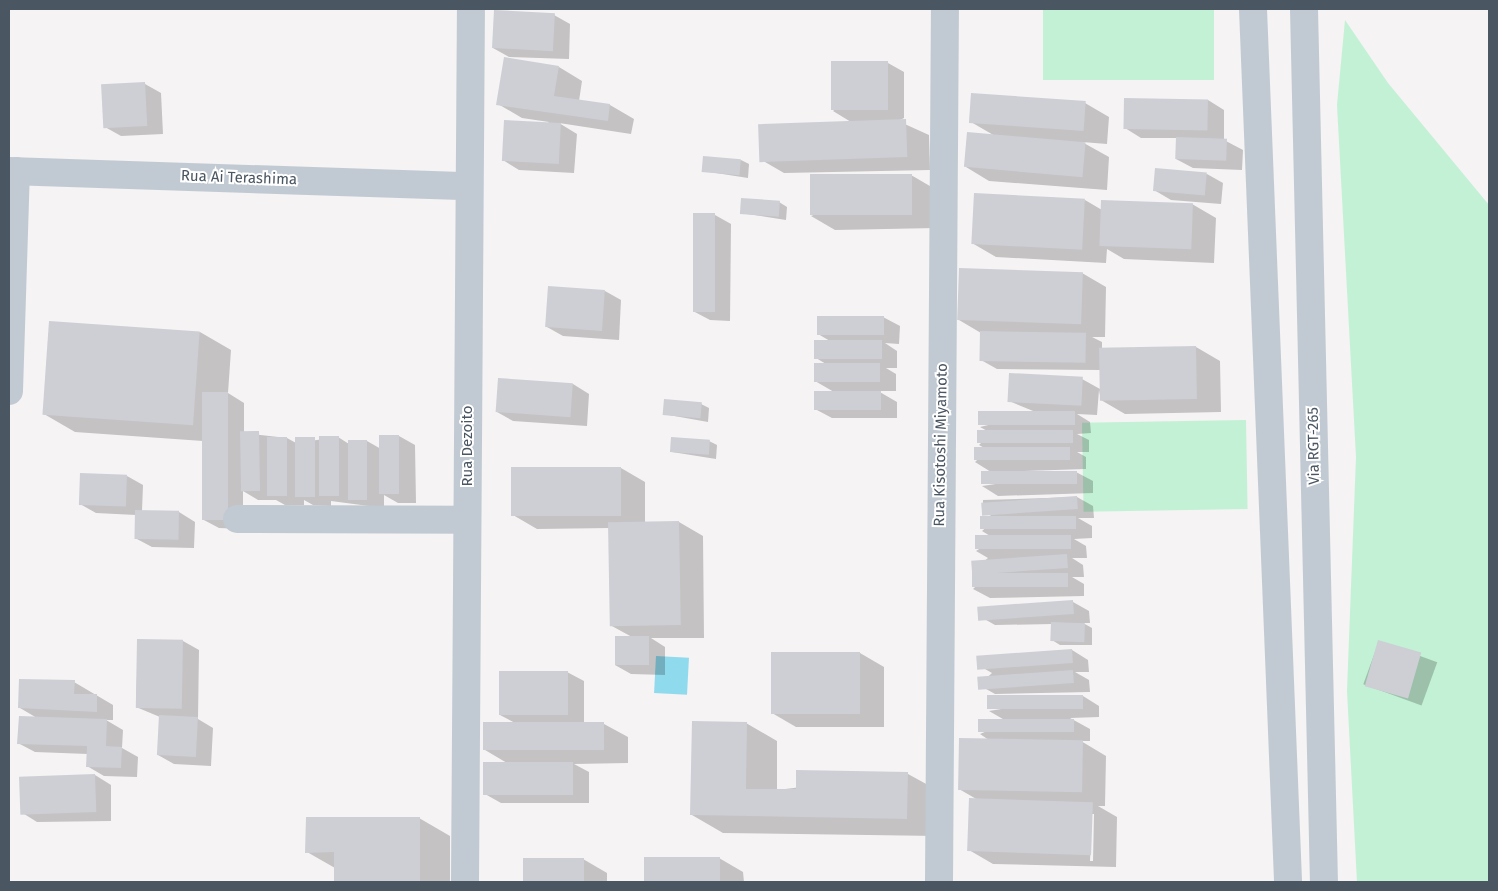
<!DOCTYPE html>
<html>
<head>
<meta charset="utf-8">
<style>
  body { margin:0 }
  #map { position:relative; width:1498px; height:891px; overflow:hidden; background:#f5f3f3; font-family:"Fira Sans",sans-serif }
  div>[style] { position:absolute }
  .green>* { inset:0; background:#c3f1d5; transform-origin:0 0 }
  .water>* { inset:0; background:#90daee; transform-origin:0 0 }
  .shadow>* { inset:0; background:#0003; transform-origin:0 0 }
  .building>* { inset:0; background:#cdcfd5; transform-origin:0 0 }
  .street>* { height:28px; margin:-14px; padding:0 14px; transform-origin:14px; border-radius:14px; background:#c1cad2 }
  span { translate:-50% -50%; white-space:nowrap; text-align:center; line-height:1.15; -webkit-text-stroke:4px #fff; paint-order:stroke }
  .street-label { font-size:15px; color:#4a5661 }
  .frame { position:absolute; inset:0; border:10px solid #4a5661; pointer-events:none }
</style>
</head>
<body>
<div id="map">
  <div class="green">
    <div style="left:1043px;top:9px;width:171px;height:71px"></div>
    <div style="clip-path:polygon(1345px 20px,1388px 83px,1489px 205px,1489px 882px,1357px 882px,1347px 691px,1356px 457px,1337px 105px)"></div>
    <div style="left:1246px;top:420px;width:89px;height:164px;rotate:89deg"></div>
  </div>
  <div class="water">
    <div style="left:656px;top:656px;width:33px;height:37px;rotate:3deg"></div>
  </div>
  <div class="shadow">
    <div style="clip-path:polygon(554px 15px,570px 24px,569px 59px,509px 57px,493px 48px)"></div>
    <div style="clip-path:polygon(888px 63px,904px 72px,904px 118px,898px 121px,929px 135px,930px 170px,784px 173px,760px 159px,851px 122px,833px 111px)"></div>
    <div style="clip-path:polygon(559px 67px,582px 81px,579px 101px,610px 105px,634px 119px,631px 134px,559px 123px,577px 134px,574px 173px,519px 170px,503px 160px,549px 122px,522px 118px,498px 104px)"></div>
    <div style="clip-path:polygon(145px 84px,161px 93px,163px 134px,121px 136px,105px 127px)"></div>
    <div style="clip-path:polygon(1208px 100px,1224px 110px,1224px 140px,1243px 150px,1242px 170px,1193px 168px,1176px 159px,1177px 138px,1141px 138px,1125px 128px)"></div>
    <div style="clip-path:polygon(1085px 103px,1109px 117px,1107px 144px,1082px 142px,1109px 157px,1107px 190px,989px 181px,966px 167px,995px 136px,971px 122px)"></div>
    <div style="clip-path:polygon(741px 160px,749px 164px,748px 178px,703px 171px)"></div>
    <div style="clip-path:polygon(1207px 174px,1223px 183px,1221px 204px,1171px 200px,1154px 190px)"></div>
    <div style="clip-path:polygon(911px 175px,935px 189px,936px 228px,835px 230px,811px 216px)"></div>
    <div style="clip-path:polygon(1085px 200px,1102px 210px,1192px 204px,1216px 218px,1214px 263px,1124px 259px,1107px 249px,1106px 263px,996px 257px,972px 243px)"></div>
    <div style="clip-path:polygon(779px 202px,787px 207px,786px 220px,741px 213px)"></div>
    <div style="clip-path:polygon(715px 215px,731px 224px,730px 321px,710px 320px,693px 311px)"></div>
    <div style="clip-path:polygon(1082px 273px,1106px 287px,1105px 337px,1092px 337px,1102px 342px,1102px 349px,1196px 347px,1220px 361px,1221px 412px,1125px 414px,1101px 400px,1099px 390px,1097px 415px,1077px 414px,1090px 422px,1091px 433px,1077px 434px,1089px 440px,1089px 452px,1077px 452px,1086px 457px,1086px 469px,991px 472px,975px 462px,988px 450px,979px 445px,991px 433px,980px 427px,1038px 413px,1009px 401px,1082px 379px,1100px 389px,1100px 370px,997px 369px,981px 360px,981px 333px,959px 320px)"></div>
    <div style="clip-path:polygon(605px 291px,621px 300px,619px 340px,563px 336px,547px 327px)"></div>
    <div style="clip-path:polygon(883px 317px,900px 326px,899px 344px,885px 343px,897px 351px,897px 368px,886px 368px,896px 374px,896px 391px,878px 391px,897px 402px,897px 418px,832px 418px,815px 409px,834px 392px,815px 381px,826px 364px,816px 358px,830px 341px,818px 334px)"></div>
    <div style="clip-path:polygon(200px 332px,231px 350px,228px 393px,244px 403px,244px 433px,287px 438px,296px 443px,338px 437px,349px 444px,367px 441px,381px 449px,399px 436px,415px 445px,416px 503px,398px 503px,384px 495px,384px 508px,331px 501px,331px 506px,313px 505px,304px 500px,304px 505px,285px 505px,276px 500px,258px 500px,243px 491px,243px 529px,219px 528px,202px 519px,203px 441px,75px 432px,44px 414px)"></div>
    <div style="clip-path:polygon(573px 384px,589px 394px,587px 426px,513px 421px,497px 412px)"></div>
    <div style="clip-path:polygon(701px 404px,709px 408px,708px 422px,663px 414px)"></div>
    <div style="clip-path:polygon(709px 441px,717px 445px,716px 459px,672px 452px)"></div>
    <div style="clip-path:polygon(621px 468px,645px 482px,645px 523px,679px 522px,703px 536px,704px 638px,651px 638px,665px 647px,665px 675px,631px 674px,615px 665px,632px 637px,610px 625px,610px 528px,537px 529px,513px 515px)"></div>
    <div style="clip-path:polygon(1076px 472px,1093px 481px,1093px 493px,998px 496px,982px 486px)"></div>
    <div style="clip-path:polygon(127px 476px,143px 485px,142px 511px,179px 512px,195px 522px,194px 548px,152px 547px,135px 538px,136px 515px,96px 513px,80px 504px)"></div>
    <div style="clip-path:polygon(1077px 497px,1093px 506px,1094px 518px,1078px 518px,1092px 526px,1092px 538px,1074px 539px,1086px 546px,1087px 558px,1072px 558px,1083px 565px,1084px 577px,1072px 577px,1084px 584px,1084px 596px,990px 598px,973px 589px,985px 577px,973px 570px,988px 558px,976px 551px,995px 539px,982px 531px,996px 519px,983px 511px,983px 500px)"></div>
    <div style="clip-path:polygon(1073px 602px,1089px 611px,1090px 623px,1083px 623px,1092px 628px,1092px 645px,1060px 645px,1052px 640px,1052px 624px,995px 625px,979px 616px)"></div>
    <div style="clip-path:polygon(138px 640px,183px 641px,199px 650px,198px 719px,213px 728px,211px 766px,174px 764px,158px 755px,160px 717px,136px 707px)"></div>
    <div style="left:1379px;top:641px;width:62px;height:46px;rotate:20deg"></div>
    <div style="clip-path:polygon(1072px 650px,1088px 660px,1089px 672px,1075px 672px,1089px 680px,1090px 692px,995px 694px,979px 685px,992px 673px,978px 665px)"></div>
    <div style="clip-path:polygon(860px 653px,884px 667px,884px 727px,796px 727px,772px 713px)"></div>
    <div style="clip-path:polygon(567px 672px,584px 681px,584px 724px,604px 724px,628px 737px,628px 763px,574px 764px,589px 772px,589px 803px,501px 803px,485px 794px,507px 763px,485px 750px,517px 724px,500px 715px)"></div>
    <div style="clip-path:polygon(74px 682px,113px 705px,113px 720px,106px 720px,123px 730px,122px 748px,138px 757px,137px 777px,104px 776px,87px 766px,88px 754px,35px 752px,18px 743px,37px 718px,20px 708px)"></div>
    <div style="clip-path:polygon(evenodd,1083px 696px,1099px 706px,1099px 717px,1070px 718px,1090px 729px,1090px 741px,1081px 741px,1106px 756px,1105px 806px,1098px 806px,1117px 817px,1116px 867px,993px 864px,969px 850px,978px 800px,959px 789px,989px 740px,980px 734px,1008px 722px,989px 711px,1083px 696px,1092px 814px,1094px 814px,1093px 861px,1090px 861px,1092px 814px)"></div>
    <div style="clip-path:polygon(746px 723px,777px 741px,777px 790px,908px 774px,939px 791px,938px 836px,723px 833px,692px 815px)"></div>
    <div style="clip-path:polygon(95px 775px,111px 785px,111px 821px,37px 822px,21px 812px)"></div>
    <div style="clip-path:polygon(419px 818px,450px 836px,450px 882px,335px 882px,335px 868px,307px 852px)"></div>
    <div style="clip-path:polygon(719px 858px,743px 872px,744px 882px,646px 882px,645px 859px)"></div>
    <div style="clip-path:polygon(583px 859px,607px 873px,607px 882px,525px 882px,524px 860px)"></div>
  </div>
  <div class="building">
    <div style="left:494px;top:10px;width:61px;height:38px;rotate:3deg"></div>
    <div style="clip-path:polygon(504px 57px,559px 66px,554px 96px,610px 104px,608px 121px,496px 105px)"></div>
    <div style="left:888px;top:61px;width:49px;height:57px;rotate:90deg"></div>
    <div style="left:145px;top:82px;width:44px;height:44px;rotate:87deg"></div>
    <div style="left:971px;top:93px;width:115px;height:30px;rotate:4deg"></div>
    <div style="left:1124px;top:98px;width:84px;height:31px;rotate:1deg"></div>
    <div style="left:906px;top:119px;width:38px;height:148px;rotate:88deg"></div>
    <div style="left:504px;top:120px;width:57px;height:41px;rotate:3deg"></div>
    <div style="left:967px;top:132px;width:119px;height:35px;rotate:5deg"></div>
    <div style="left:1176px;top:137px;width:51px;height:22px;rotate:2deg"></div>
    <div style="left:703px;top:156px;width:38px;height:16px;rotate:5deg"></div>
    <div style="left:1155px;top:168px;width:52px;height:23px;rotate:5deg"></div>
    <div style="left:912px;top:174px;width:41px;height:102px;rotate:90deg"></div>
    <div style="left:974px;top:193px;width:111px;height:51px;rotate:3deg"></div>
    <div style="left:741px;top:198px;width:39px;height:16px;rotate:4deg"></div>
    <div style="left:1101px;top:200px;width:92px;height:46px;rotate:2deg"></div>
    <div style="left:693px;top:213px;width:22px;height:99px"></div>
    <div style="left:959px;top:268px;width:124px;height:52px;rotate:2deg"></div>
    <div style="left:548px;top:286px;width:57px;height:41px;rotate:4deg"></div>
    <div style="left:817px;top:316px;width:67px;height:19px"></div>
    <div style="left:49px;top:321px;width:151px;height:94px;rotate:4deg"></div>
    <div style="left:980px;top:331px;width:106px;height:30px;rotate:1deg"></div>
    <div style="left:814px;top:340px;width:68px;height:19px"></div>
    <div style="left:1196px;top:346px;width:53px;height:97px;rotate:89deg"></div>
    <div style="left:814px;top:363px;width:66px;height:19px"></div>
    <div style="left:1009px;top:373px;width:74px;height:29px;rotate:3deg"></div>
    <div style="left:498px;top:378px;width:75px;height:34px;rotate:4deg"></div>
    <div style="left:814px;top:391px;width:67px;height:19px"></div>
    <div style="left:202px;top:392px;width:26px;height:128px"></div>
    <div style="left:664px;top:399px;width:38px;height:16px;rotate:5deg"></div>
    <div style="left:1075px;top:411px;width:14px;height:97px;rotate:90deg"></div>
    <div style="left:1073px;top:430px;width:13px;height:96px;rotate:90deg"></div>
    <div style="left:259px;top:431px;width:60px;height:19px;rotate:89deg"></div>
    <div style="left:379px;top:435px;width:20px;height:59px"></div>
    <div style="left:319px;top:436px;width:20px;height:60px"></div>
    <div style="left:267px;top:437px;width:20px;height:59px"></div>
    <div style="left:295px;top:437px;width:20px;height:60px"></div>
    <div style="left:671px;top:437px;width:39px;height:15px;rotate:4deg"></div>
    <div style="left:348px;top:440px;width:19px;height:60px"></div>
    <div style="left:1070px;top:447px;width:13px;height:96px;rotate:90deg"></div>
    <div style="left:511px;top:467px;width:110px;height:49px"></div>
    <div style="left:1077px;top:471px;width:13px;height:96px;rotate:90deg"></div>
    <div style="left:80px;top:473px;width:47px;height:32px;rotate:2deg"></div>
    <div style="left:1077px;top:496px;width:13px;height:96px;rotate:86deg"></div>
    <div style="left:135px;top:510px;width:44px;height:29px;rotate:1deg"></div>
    <div style="left:1076px;top:516px;width:13px;height:96px;rotate:90deg"></div>
    <div style="left:679px;top:521px;width:104px;height:71px;rotate:89deg"></div>
    <div style="left:1071px;top:535px;width:14px;height:96px;rotate:90deg"></div>
    <div style="left:1067px;top:554px;width:14px;height:96px;rotate:86deg"></div>
    <div style="left:1068px;top:573px;width:14px;height:96px;rotate:90deg"></div>
    <div style="left:1073px;top:600px;width:14px;height:96px;rotate:86deg"></div>
    <div style="left:1051px;top:622px;width:34px;height:19px;rotate:2deg"></div>
    <div style="left:615px;top:636px;width:34px;height:29px"></div>
    <div style="left:137px;top:639px;width:46px;height:69px;rotate:1deg"></div>
    <div style="left:1378px;top:640px;width:45px;height:48px;rotate:16deg"></div>
    <div style="left:1072px;top:649px;width:14px;height:96px;rotate:86deg"></div>
    <div style="left:771px;top:652px;width:89px;height:62px"></div>
    <div style="left:1073px;top:670px;width:13px;height:96px;rotate:86deg"></div>
    <div style="left:499px;top:671px;width:69px;height:44px"></div>
    <div style="clip-path:polygon(19px 679px,75px 680px,74px 694px,97px 694px,97px 712px,18px 708px)"></div>
    <div style="left:1083px;top:695px;width:14px;height:96px;rotate:90deg"></div>
    <div style="left:159px;top:715px;width:39px;height:40px;rotate:3deg"></div>
    <div style="clip-path:polygon(19px 716px,107px 719px,106px 746px,122px 747px,121px 768px,86px 767px,87px 746px,17px 744px)"></div>
    <div style="left:1074px;top:719px;width:13px;height:96px;rotate:90deg"></div>
    <div style="clip-path:polygon(692px 721px,747px 722px,746px 789px,796px 789px,796px 770px,908px 772px,907px 819px,690px 815px)"></div>
    <div style="left:604px;top:722px;width:28px;height:121px;rotate:90deg"></div>
    <div style="left:959px;top:738px;width:124px;height:52px;rotate:1deg"></div>
    <div style="left:483px;top:762px;width:90px;height:33px"></div>
    <div style="left:95px;top:774px;width:38px;height:76px;rotate:88deg"></div>
    <div style="left:969px;top:798px;width:124px;height:53px;rotate:2deg"></div>
    <div style="clip-path:polygon(306px 817px,420px 817px,420px 882px,334px 882px,334px 852px,305px 853px)"></div>
    <div style="left:720px;top:857px;width:25px;height:76px;rotate:90deg"></div>
    <div style="left:523px;top:858px;width:61px;height:24px"></div>
  </div>
  <div class="street">
    <div style="left:1253px;top:9px;width:874px;rotate:87.7deg"></div>
    <div style="left:1304px;top:9px;width:873px;rotate:88.69deg"></div>
    <div style="left:9px;top:171px;width:460px;rotate:1.9deg"></div>
    <div style="left:9px;top:391px;width:220px;rotate:-88.2deg"></div>
    <div style="left:237px;top:519px;width:230px;rotate:0.2deg"></div>
    <div style="left:465px;top:882px;width:873px;rotate:-89.61deg"></div>
    <div style="left:939px;top:882px;width:873px;rotate:-89.61deg"></div>
  </div>
  <div class="street-label">
    <span style="left:239px;top:178px;rotate:2deg">Rua Ai Terashima</span>
    <span style="left:941px;top:445px;rotate:-89deg">Rua Kisotoshi Miyamoto</span>
    <span style="left:468px;top:446px;rotate:-90deg">Rua Dezoito</span>
    <span style="left:1314px;top:446px;rotate:-91deg">Via RGT-265</span>
  </div>
  <div class="frame"></div>
</div>
</body>
</html>
